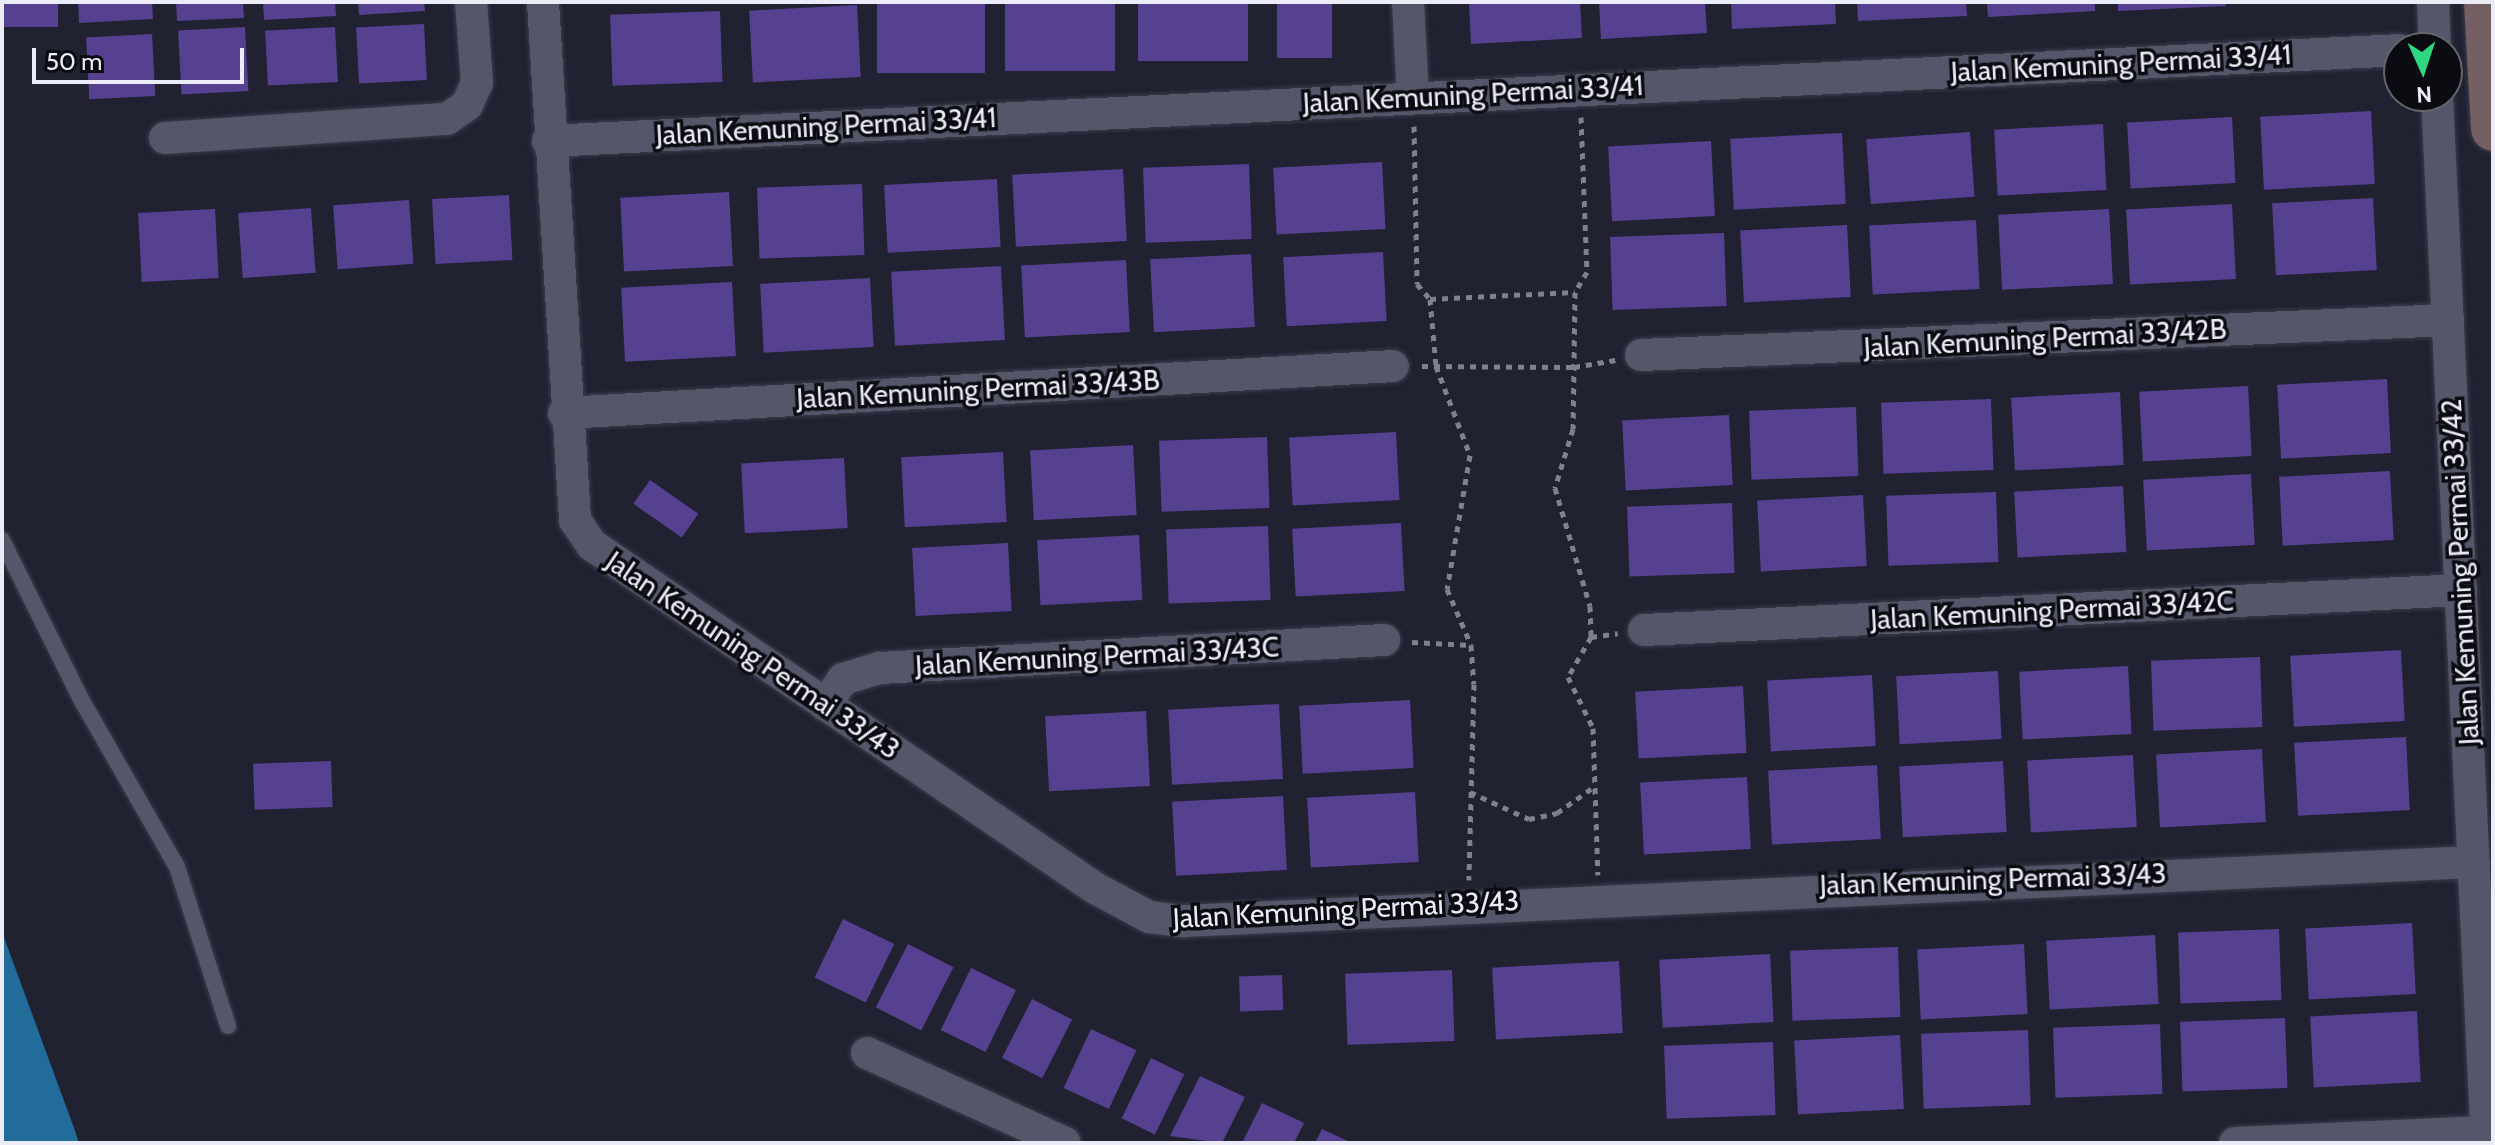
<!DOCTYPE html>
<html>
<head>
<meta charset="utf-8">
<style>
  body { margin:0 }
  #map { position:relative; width:2495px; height:1145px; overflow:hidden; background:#202131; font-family:Cabin,sans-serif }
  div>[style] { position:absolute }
  .water>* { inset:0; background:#226c9a }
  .building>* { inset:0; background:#564191; transform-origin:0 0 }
  .path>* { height:5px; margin-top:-2.5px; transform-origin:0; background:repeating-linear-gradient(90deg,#80818f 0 6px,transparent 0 12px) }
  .roads { filter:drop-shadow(0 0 2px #3c3c49) drop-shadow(0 0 2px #3c3c49) }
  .service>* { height:16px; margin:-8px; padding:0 8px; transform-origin:8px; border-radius:8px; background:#555669 }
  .minor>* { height:32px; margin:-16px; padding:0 16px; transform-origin:16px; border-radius:16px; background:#555669 }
  .secondary>* { height:44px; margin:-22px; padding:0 22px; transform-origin:22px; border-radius:22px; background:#745f62 }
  span { translate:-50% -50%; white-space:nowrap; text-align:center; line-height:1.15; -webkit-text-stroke:7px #0b0b12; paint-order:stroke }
  .street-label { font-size:28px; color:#ebecf7 }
  .frame { position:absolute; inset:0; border:4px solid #ebecf7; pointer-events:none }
  .north { position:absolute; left:2383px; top:32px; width:80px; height:80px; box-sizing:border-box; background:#0b0b12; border:2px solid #65656e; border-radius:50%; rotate:177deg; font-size:22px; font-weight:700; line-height:32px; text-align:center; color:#ebecf7 }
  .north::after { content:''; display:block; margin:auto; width:28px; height:36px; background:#2ed883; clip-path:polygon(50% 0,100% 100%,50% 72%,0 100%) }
  .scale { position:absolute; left:32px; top:48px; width:212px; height:36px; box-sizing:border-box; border:4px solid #ebecf7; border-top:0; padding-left:10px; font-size:24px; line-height:28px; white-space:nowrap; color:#ebecf7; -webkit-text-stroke:6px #0b0b12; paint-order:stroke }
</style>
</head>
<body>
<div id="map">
  <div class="water">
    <div style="clip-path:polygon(2px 932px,74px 1128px,79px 1143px,2px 1143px)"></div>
  </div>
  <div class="building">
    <div style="left:2px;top:2px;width:56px;height:25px"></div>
    <div style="clip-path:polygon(78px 2px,152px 2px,153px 19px,79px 23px)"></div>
    <div style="clip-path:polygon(176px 2px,243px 2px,244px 18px,177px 21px)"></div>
    <div style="clip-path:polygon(263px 2px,335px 2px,336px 16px,264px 20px)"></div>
    <div style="clip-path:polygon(358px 2px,424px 2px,425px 11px,359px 15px)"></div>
    <div style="left:877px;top:2px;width:108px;height:71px"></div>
    <div style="left:1005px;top:2px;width:110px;height:69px"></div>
    <div style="left:1138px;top:2px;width:110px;height:59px"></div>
    <div style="left:1277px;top:2px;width:55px;height:56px"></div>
    <div style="clip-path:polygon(1469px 2px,1580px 2px,1582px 38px,1471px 44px)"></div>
    <div style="clip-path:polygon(1599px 2px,1705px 2px,1707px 33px,1601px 39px)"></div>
    <div style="clip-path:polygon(1731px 2px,1835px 2px,1836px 24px,1732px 29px)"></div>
    <div style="clip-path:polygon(1857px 2px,1966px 2px,1967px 16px,1858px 21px)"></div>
    <div style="clip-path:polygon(1987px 2px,2095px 2px,2095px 11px,1988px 17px)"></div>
    <div style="clip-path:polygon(2118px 2px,2225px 2px,2226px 6px,2118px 11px)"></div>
    <div style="left:857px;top:5px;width:72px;height:108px;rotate:87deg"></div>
    <div style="left:720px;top:11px;width:71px;height:110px;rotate:88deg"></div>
    <div style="left:424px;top:24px;width:56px;height:68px;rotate:87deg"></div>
    <div style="left:245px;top:27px;width:64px;height:67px;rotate:87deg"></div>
    <div style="left:335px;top:27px;width:55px;height:70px;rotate:87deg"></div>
    <div style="left:152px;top:34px;width:62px;height:66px;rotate:87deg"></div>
    <div style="left:2371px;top:111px;width:73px;height:111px;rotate:87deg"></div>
    <div style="left:2232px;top:117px;width:66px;height:105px;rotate:87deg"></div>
    <div style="left:2103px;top:124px;width:66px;height:109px;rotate:87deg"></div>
    <div style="left:1970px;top:132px;width:65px;height:104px;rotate:86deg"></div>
    <div style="left:1842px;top:133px;width:71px;height:112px;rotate:87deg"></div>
    <div style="left:1711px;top:141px;width:75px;height:103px;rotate:87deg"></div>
    <div style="left:1382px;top:162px;width:67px;height:109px;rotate:87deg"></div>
    <div style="left:1249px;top:164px;width:75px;height:106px;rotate:88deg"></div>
    <div style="left:1123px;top:169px;width:72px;height:111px;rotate:87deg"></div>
    <div style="left:997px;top:179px;width:68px;height:113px;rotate:87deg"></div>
    <div style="left:862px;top:184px;width:71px;height:105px;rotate:88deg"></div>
    <div style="left:729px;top:192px;width:74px;height:109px;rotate:87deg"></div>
    <div style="left:509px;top:195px;width:65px;height:77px;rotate:87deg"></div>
    <div style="left:2373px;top:198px;width:72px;height:101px;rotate:87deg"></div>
    <div style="left:409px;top:200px;width:64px;height:76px;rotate:86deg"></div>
    <div style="left:2232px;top:204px;width:75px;height:106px;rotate:87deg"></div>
    <div style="left:311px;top:208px;width:65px;height:73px;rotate:86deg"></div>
    <div style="left:215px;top:209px;width:69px;height:77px;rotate:87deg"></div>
    <div style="left:2109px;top:209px;width:75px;height:111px;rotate:87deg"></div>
    <div style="left:1976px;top:220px;width:69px;height:107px;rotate:87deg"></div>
    <div style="left:1847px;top:225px;width:72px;height:107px;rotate:87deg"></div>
    <div style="left:1724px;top:233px;width:73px;height:114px;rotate:88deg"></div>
    <div style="left:1383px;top:252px;width:69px;height:100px;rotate:87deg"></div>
    <div style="left:1251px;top:254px;width:73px;height:101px;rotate:87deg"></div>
    <div style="left:1126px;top:260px;width:72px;height:105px;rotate:87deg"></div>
    <div style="left:1001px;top:266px;width:74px;height:110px;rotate:87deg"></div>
    <div style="left:870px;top:278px;width:69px;height:110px;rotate:87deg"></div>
    <div style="left:732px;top:282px;width:74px;height:111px;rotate:87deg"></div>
    <div style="left:2387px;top:379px;width:74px;height:110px;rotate:87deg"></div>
    <div style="left:2248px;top:386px;width:70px;height:109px;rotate:87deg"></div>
    <div style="left:2120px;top:392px;width:73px;height:109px;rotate:87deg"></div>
    <div style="left:1991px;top:399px;width:71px;height:110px;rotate:88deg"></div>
    <div style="left:1856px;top:407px;width:69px;height:107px;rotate:88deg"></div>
    <div style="left:1729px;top:415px;width:70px;height:107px;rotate:87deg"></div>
    <div style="left:1396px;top:432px;width:68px;height:107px;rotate:87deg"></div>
    <div style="left:1267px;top:437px;width:71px;height:108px;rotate:88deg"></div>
    <div style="left:1133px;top:445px;width:70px;height:103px;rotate:87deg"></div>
    <div style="left:1003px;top:452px;width:70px;height:102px;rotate:87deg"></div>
    <div style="left:844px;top:458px;width:70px;height:103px;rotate:87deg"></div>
    <div style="left:2390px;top:471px;width:69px;height:111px;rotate:87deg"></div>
    <div style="left:2251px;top:474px;width:71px;height:108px;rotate:87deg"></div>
    <div style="left:650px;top:480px;width:59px;height:29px;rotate:35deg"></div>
    <div style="left:2123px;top:486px;width:66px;height:109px;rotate:87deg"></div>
    <div style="left:1996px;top:492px;width:70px;height:110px;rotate:88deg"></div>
    <div style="left:1863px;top:495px;width:71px;height:106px;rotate:87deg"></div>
    <div style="left:1732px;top:503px;width:70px;height:105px;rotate:88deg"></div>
    <div style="left:1401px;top:523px;width:68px;height:109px;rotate:87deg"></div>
    <div style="left:1268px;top:526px;width:74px;height:102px;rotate:88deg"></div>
    <div style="left:1139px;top:535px;width:65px;height:102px;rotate:87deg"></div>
    <div style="left:1008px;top:543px;width:68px;height:96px;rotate:87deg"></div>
    <div style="left:2401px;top:650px;width:71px;height:111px;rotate:87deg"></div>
    <div style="left:2260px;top:657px;width:70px;height:109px;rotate:88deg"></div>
    <div style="left:2128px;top:666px;width:68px;height:109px;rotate:87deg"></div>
    <div style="left:1998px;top:671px;width:68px;height:102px;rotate:87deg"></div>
    <div style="left:1872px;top:675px;width:71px;height:105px;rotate:87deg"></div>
    <div style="left:1743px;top:686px;width:67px;height:108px;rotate:87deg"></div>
    <div style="left:1410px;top:700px;width:68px;height:111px;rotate:87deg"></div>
    <div style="left:1279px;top:704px;width:75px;height:111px;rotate:87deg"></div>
    <div style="left:1146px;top:711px;width:75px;height:101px;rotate:87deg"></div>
    <div style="left:2406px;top:737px;width:73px;height:112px;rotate:87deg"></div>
    <div style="left:2262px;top:749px;width:73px;height:106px;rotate:87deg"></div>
    <div style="left:2133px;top:755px;width:72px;height:106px;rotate:87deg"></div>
    <div style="left:331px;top:761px;width:46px;height:78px;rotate:88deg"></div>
    <div style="left:2003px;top:761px;width:71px;height:104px;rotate:87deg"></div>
    <div style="left:1877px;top:765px;width:74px;height:109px;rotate:87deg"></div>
    <div style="left:1747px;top:777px;width:72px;height:107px;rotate:87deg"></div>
    <div style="left:1415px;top:792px;width:70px;height:108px;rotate:87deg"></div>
    <div style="left:1283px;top:796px;width:74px;height:111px;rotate:87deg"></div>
    <div style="left:843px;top:919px;width:57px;height:65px;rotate:26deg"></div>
    <div style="left:2412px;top:923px;width:71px;height:107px;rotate:87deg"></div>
    <div style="left:2279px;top:929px;width:71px;height:101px;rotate:88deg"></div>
    <div style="left:2155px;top:935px;width:69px;height:109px;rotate:87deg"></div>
    <div style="left:908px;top:944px;width:51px;height:71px;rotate:27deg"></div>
    <div style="left:2024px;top:944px;width:70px;height:107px;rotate:87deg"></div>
    <div style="left:1898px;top:947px;width:70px;height:108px;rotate:88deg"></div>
    <div style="left:1770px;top:954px;width:68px;height:111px;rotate:87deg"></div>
    <div style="left:1619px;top:961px;width:72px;height:127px;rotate:87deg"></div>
    <div style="left:971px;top:968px;width:50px;height:69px;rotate:26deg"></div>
    <div style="left:1452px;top:970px;width:71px;height:107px;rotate:88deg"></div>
    <div style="left:1282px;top:975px;width:35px;height:43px;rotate:88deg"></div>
    <div style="left:1032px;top:999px;width:45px;height:66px;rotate:27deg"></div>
    <div style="left:2417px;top:1011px;width:71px;height:107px;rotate:87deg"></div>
    <div style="left:2285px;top:1018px;width:70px;height:105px;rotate:88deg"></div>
    <div style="left:2160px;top:1024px;width:70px;height:107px;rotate:88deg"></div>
    <div style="left:1091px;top:1029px;width:50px;height:65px;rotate:25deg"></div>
    <div style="left:2028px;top:1030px;width:75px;height:107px;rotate:88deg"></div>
    <div style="left:1900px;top:1035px;width:74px;height:106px;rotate:87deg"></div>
    <div style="left:1773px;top:1042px;width:73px;height:109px;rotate:88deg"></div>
    <div style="left:1151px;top:1058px;width:37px;height:67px;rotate:26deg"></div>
    <div style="clip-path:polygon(1200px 1076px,1245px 1097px,1222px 1143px,1170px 1136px)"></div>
    <div style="clip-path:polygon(1262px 1103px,1304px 1123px,1294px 1143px,1242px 1143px)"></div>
    <div style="clip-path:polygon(1322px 1129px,1352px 1143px,1315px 1143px)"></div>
  </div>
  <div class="path">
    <div style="left:1581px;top:117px;width:155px;rotate:87.8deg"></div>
    <div style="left:1587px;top:272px;width:23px;rotate:121deg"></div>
    <div style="left:1575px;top:292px;width:137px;rotate:90.8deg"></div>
    <div style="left:1573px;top:429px;width:62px;rotate:107deg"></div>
    <div style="left:1555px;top:488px;width:123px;rotate:73.5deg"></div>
    <div style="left:1590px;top:606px;width:31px;rotate:88deg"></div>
    <div style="left:1591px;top:637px;width:46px;rotate:119.9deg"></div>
    <div style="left:1568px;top:677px;width:57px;rotate:63.9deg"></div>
    <div style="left:1593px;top:728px;width:147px;rotate:88.1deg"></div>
    <div style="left:1414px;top:126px;width:158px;rotate:88.9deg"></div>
    <div style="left:1417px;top:284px;width:20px;rotate:49deg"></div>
    <div style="left:1430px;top:299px;width:145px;rotate:-2.8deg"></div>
    <div style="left:1430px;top:299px;width:67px;rotate:84.9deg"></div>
    <div style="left:1436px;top:366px;width:95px;rotate:69.1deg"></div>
    <div style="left:1470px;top:455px;width:136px;rotate:99.7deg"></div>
    <div style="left:1447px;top:589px;width:61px;rotate:66.8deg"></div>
    <div style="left:1471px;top:645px;width:39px;rotate:86deg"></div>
    <div style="left:1474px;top:684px;width:196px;rotate:91.5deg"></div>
    <div style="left:1422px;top:366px;width:152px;rotate:0.4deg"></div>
    <div style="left:1574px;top:367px;width:42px;rotate:-9.7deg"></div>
    <div style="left:1591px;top:637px;width:27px;rotate:-8deg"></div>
    <div style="left:1412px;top:642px;width:59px;rotate:2.9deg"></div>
    <div style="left:1470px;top:792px;width:65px;rotate:24.6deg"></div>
    <div style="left:1529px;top:819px;width:29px;rotate:-12deg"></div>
    <div style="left:1557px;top:813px;width:47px;rotate:-35.4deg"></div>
  </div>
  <div class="roads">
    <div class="service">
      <div style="left:2px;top:540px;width:180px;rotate:63.6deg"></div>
      <div style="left:82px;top:701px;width:191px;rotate:60.2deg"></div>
      <div style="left:177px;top:867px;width:167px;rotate:72.2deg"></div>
    </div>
    <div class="minor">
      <div style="left:543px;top:2px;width:519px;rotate:86.46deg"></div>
      <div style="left:575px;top:520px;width:30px;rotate:56deg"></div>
      <div style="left:592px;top:545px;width:609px;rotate:34.29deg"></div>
      <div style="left:1095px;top:888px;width:61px;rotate:28.2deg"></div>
      <div style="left:1149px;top:917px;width:35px;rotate:7deg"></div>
      <div style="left:1184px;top:921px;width:1291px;rotate:-2.62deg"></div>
      <div style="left:1408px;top:2px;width:94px;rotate:87deg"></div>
      <div style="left:2433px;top:2px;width:46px;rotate:87.5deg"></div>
      <div style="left:2437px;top:96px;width:1048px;rotate:87.27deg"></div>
      <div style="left:165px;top:138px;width:283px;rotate:-3.9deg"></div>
      <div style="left:447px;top:119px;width:24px;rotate:-35deg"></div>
      <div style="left:467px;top:105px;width:24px;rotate:-66deg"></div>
      <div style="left:477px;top:83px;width:81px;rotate:-94.2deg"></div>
      <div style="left:548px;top:141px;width:1853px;rotate:-2.81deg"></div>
      <div style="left:1641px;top:355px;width:808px;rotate:-2.48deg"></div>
      <div style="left:564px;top:413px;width:830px;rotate:-3.24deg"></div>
      <div style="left:1644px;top:630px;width:818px;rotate:-2.8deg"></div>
      <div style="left:825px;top:705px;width:32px;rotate:-55deg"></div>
      <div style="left:843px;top:679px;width:39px;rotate:-17deg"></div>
      <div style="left:880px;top:668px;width:505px;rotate:-3.18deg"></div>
      <div style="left:867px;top:1053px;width:217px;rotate:24.4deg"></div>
      <div style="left:2235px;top:1143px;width:251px;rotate:-2.5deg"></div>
    </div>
    <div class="secondary">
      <div style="left:2486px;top:2px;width:127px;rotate:86.8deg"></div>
    </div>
  </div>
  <div class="street-label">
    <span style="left:2121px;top:63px;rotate:-3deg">Jalan Kemuning Permai 33/41</span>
    <span style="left:1473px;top:94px;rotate:-3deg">Jalan Kemuning Permai 33/41</span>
    <span style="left:826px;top:126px;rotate:-3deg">Jalan Kemuning Permai 33/41</span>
    <span style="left:2045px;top:338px;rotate:-3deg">Jalan Kemuning Permai 33/42B</span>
    <span style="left:978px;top:389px;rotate:-3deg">Jalan Kemuning Permai 33/43B</span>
    <span style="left:2460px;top:572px;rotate:-93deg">Jalan Kemuning Permai 33/42</span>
    <span style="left:2052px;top:610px;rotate:-3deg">Jalan Kemuning Permai 33/42C</span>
    <span style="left:753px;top:655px;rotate:34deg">Jalan Kemuning Permai 33/43</span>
    <span style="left:1097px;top:656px;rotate:-3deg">Jalan Kemuning Permai 33/43C</span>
    <span style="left:1993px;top:879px;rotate:-2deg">Jalan Kemuning Permai 33/43</span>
    <span style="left:1346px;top:909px;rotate:-3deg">Jalan Kemuning Permai 33/43</span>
  </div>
  <div class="frame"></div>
  <div class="north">N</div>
  <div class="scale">50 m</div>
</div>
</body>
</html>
